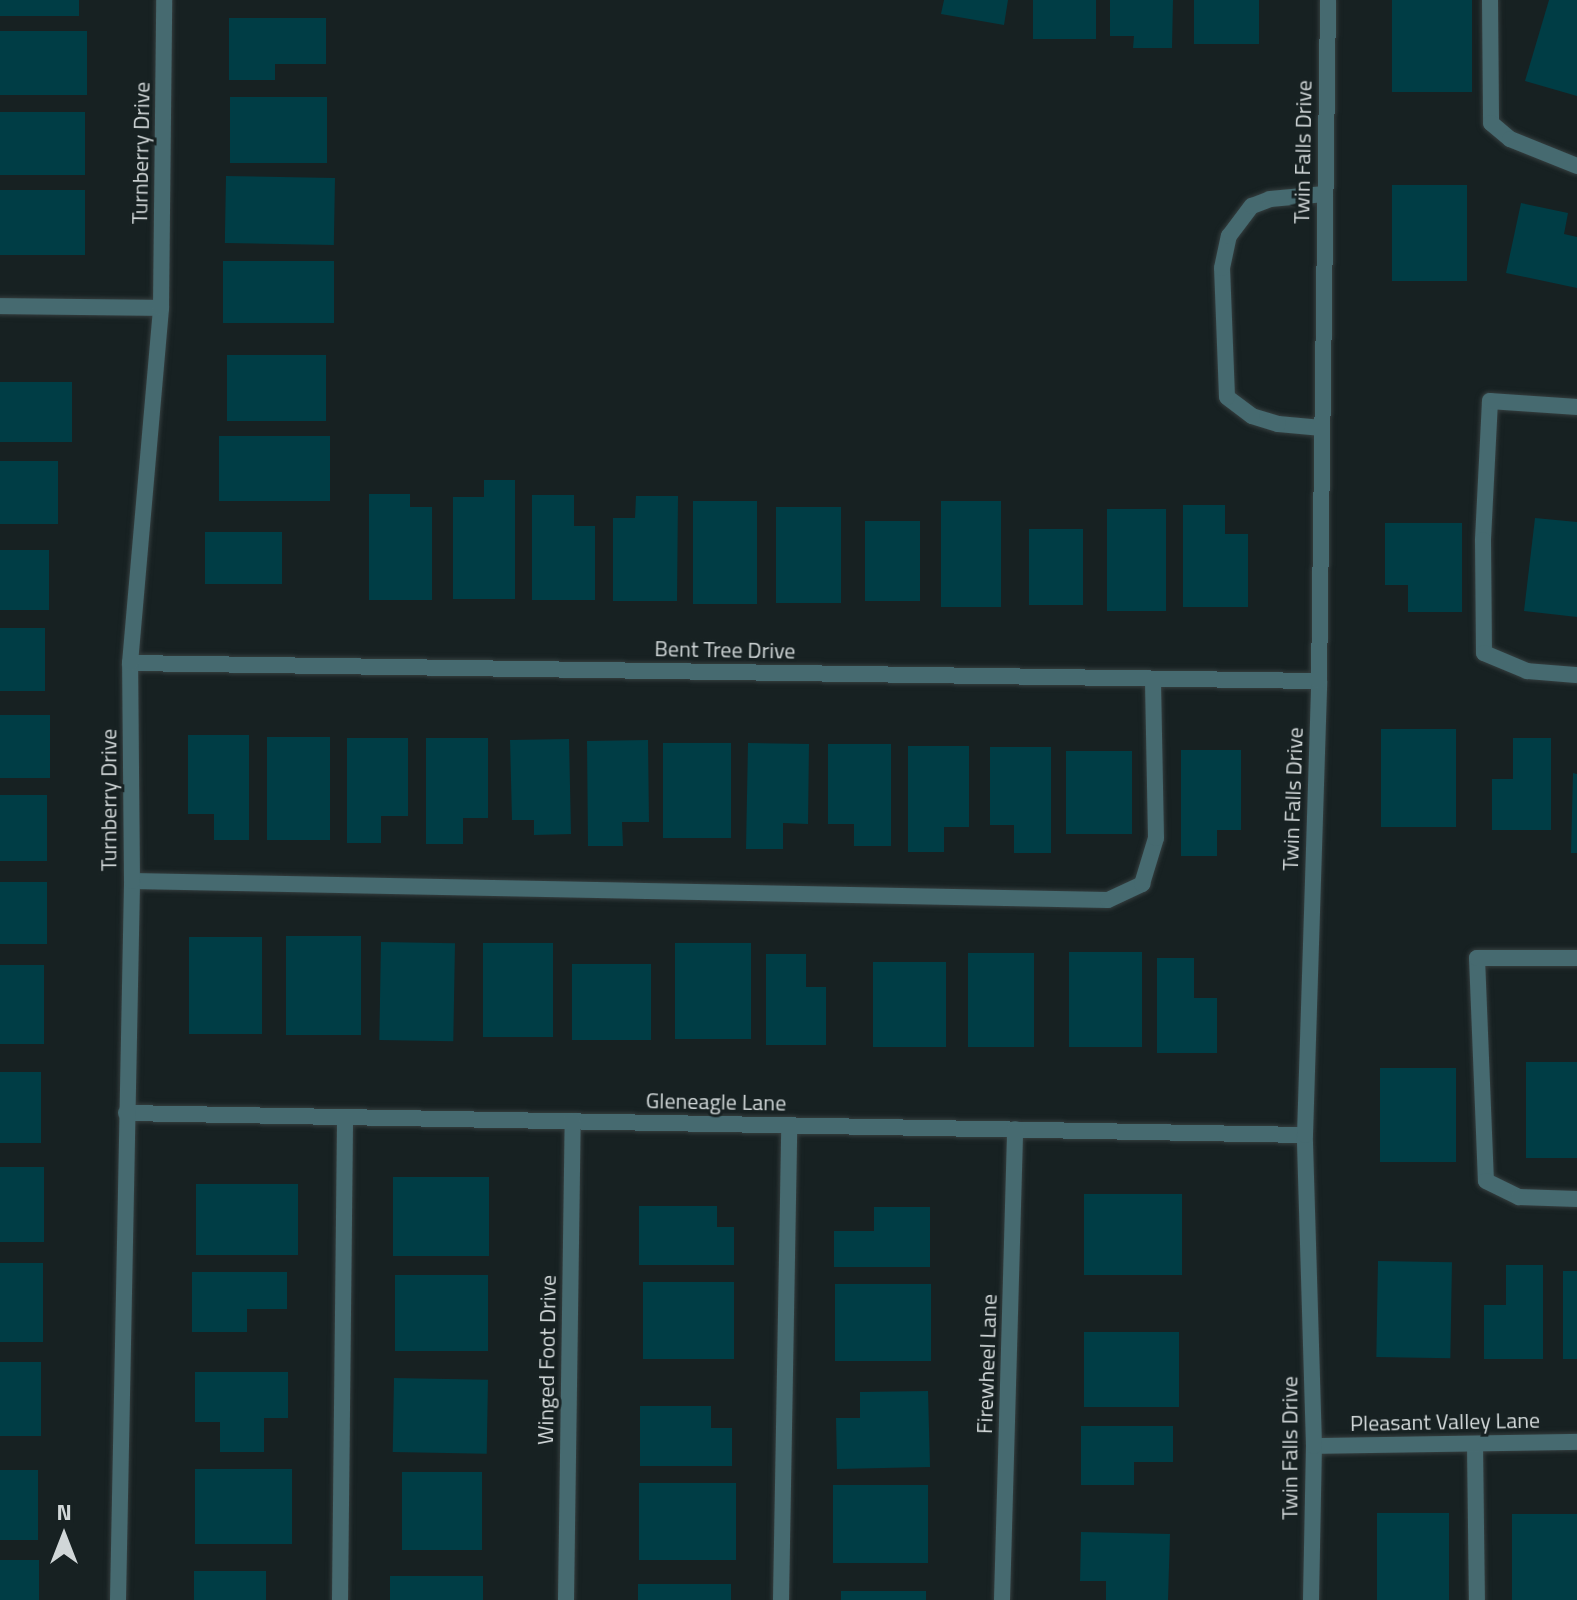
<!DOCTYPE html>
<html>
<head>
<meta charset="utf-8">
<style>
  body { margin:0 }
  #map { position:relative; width:1577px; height:1600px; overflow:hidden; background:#172122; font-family:"Titillium Web",sans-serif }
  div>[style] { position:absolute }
  .building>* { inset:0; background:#003d45; transform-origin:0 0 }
  .roads { filter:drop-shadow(0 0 2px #353e3f) drop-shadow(0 0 2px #353e3f) }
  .service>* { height:16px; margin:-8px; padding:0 8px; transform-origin:8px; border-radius:8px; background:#466a70 }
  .minor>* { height:16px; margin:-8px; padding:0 8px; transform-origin:8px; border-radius:8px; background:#466a70 }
  .tertiary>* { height:16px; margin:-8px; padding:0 8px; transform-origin:8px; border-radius:8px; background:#466a70 }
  span { translate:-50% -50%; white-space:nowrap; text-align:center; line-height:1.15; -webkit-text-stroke:6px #172122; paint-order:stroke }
  .street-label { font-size:22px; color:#d1d7d8 }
  .north { position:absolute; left:24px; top:1496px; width:80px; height:80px; -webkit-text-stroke:6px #172122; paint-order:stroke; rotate:0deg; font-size:22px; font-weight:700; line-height:32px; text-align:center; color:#d1d7d8 }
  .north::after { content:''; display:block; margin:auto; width:28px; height:36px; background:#d1d7d8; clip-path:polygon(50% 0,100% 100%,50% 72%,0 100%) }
</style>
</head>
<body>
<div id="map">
  <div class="building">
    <div style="left:0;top:0;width:79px;height:16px"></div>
    <div style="clip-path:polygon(944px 0,1008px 0,1004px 25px,941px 14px)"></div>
    <div style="left:1033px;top:0;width:63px;height:39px"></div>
    <div style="clip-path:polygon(1110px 0,1173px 0,1172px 48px,1133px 48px,1134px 36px,1110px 36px)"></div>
    <div style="left:1194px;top:0;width:65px;height:44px"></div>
    <div style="left:1392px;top:0;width:80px;height:92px"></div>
    <div style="clip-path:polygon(1549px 0,1577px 0,1577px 96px,1525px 81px)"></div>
    <div style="clip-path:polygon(229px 18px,326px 18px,326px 64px,275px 64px,275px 80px,229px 80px)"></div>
    <div style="left:0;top:31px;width:87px;height:64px"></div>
    <div style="left:230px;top:97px;width:97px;height:66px"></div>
    <div style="left:0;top:112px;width:85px;height:63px"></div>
    <div style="left:226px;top:176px;width:109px;height:67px;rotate:1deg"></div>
    <div style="left:1392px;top:185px;width:75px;height:96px"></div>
    <div style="left:0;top:190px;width:85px;height:65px"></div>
    <div style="clip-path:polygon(1521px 203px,1568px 213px,1564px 234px,1577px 237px,1577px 288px,1506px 273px)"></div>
    <div style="left:223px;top:261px;width:111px;height:62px"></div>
    <div style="left:227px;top:355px;width:99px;height:66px"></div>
    <div style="left:0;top:382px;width:72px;height:60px"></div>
    <div style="left:219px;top:436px;width:111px;height:65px"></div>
    <div style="left:0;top:461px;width:58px;height:63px"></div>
    <div style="clip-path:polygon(484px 480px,515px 480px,515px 599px,453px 599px,453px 497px,484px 497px)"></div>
    <div style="clip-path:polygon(369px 494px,410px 494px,410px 507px,432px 507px,432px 600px,369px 600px)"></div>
    <div style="clip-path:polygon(532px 495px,574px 495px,574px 526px,595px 526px,595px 600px,532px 600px)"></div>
    <div style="clip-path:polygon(636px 496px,678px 496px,677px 601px,613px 601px,613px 518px,635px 518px)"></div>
    <div style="left:693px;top:501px;width:64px;height:103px"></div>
    <div style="left:941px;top:501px;width:60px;height:106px"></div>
    <div style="clip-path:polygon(1183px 505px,1225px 505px,1225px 534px,1248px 534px,1248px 607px,1183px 607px)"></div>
    <div style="left:841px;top:507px;width:96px;height:65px;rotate:90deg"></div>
    <div style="left:1107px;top:509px;width:59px;height:102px"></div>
    <div style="clip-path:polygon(1535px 518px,1577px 522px,1577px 617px,1524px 611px)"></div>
    <div style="left:865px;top:521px;width:55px;height:80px"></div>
    <div style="clip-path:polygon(1385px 523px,1462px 523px,1462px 612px,1408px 612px,1408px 585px,1385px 585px)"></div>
    <div style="left:1029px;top:529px;width:54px;height:76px"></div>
    <div style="left:205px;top:532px;width:77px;height:52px"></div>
    <div style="left:0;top:550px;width:49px;height:60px"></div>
    <div style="left:0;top:628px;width:45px;height:63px"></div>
    <div style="left:0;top:715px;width:50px;height:63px"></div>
    <div style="left:1381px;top:729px;width:75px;height:98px"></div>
    <div style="clip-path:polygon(188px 735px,249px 735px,249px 840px,214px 840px,214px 814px,188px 814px)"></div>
    <div style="left:267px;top:737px;width:63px;height:103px"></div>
    <div style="clip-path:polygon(347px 738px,408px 738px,408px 816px,381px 816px,381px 843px,347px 843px)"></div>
    <div style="clip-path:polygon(426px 738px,488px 738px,488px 818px,463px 818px,463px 844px,426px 844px)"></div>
    <div style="clip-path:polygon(1513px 738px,1551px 738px,1551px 830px,1492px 830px,1492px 779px,1513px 779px)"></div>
    <div style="clip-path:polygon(569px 739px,571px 834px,534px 835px,534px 820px,512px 820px,510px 740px)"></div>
    <div style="clip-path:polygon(648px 740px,649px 822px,622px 822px,623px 846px,588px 846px,587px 741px)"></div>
    <div style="left:663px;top:743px;width:68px;height:95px"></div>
    <div style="clip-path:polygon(748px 743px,809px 744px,808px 824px,783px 823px,783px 849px,746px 849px)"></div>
    <div style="clip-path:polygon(828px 744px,891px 744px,891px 846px,854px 846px,854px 824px,828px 824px)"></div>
    <div style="clip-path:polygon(908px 746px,969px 746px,969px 827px,944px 827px,944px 852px,908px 852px)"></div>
    <div style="clip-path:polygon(990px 747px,1051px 747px,1051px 853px,1014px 853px,1014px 825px,990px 825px)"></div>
    <div style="clip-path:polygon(1181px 750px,1241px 750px,1241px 830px,1217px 830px,1217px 856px,1181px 856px)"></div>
    <div style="left:1066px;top:751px;width:66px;height:83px"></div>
    <div style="clip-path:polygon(1573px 773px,1577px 774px,1577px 853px,1571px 853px)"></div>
    <div style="left:0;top:795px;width:47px;height:66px"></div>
    <div style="left:0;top:882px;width:47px;height:62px"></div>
    <div style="left:286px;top:936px;width:75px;height:99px"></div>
    <div style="left:189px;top:937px;width:73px;height:97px"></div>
    <div style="left:381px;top:942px;width:74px;height:98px;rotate:1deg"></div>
    <div style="left:483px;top:943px;width:70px;height:94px"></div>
    <div style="left:675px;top:943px;width:76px;height:96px"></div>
    <div style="left:1069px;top:952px;width:73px;height:95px"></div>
    <div style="left:968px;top:953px;width:66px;height:94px"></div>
    <div style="clip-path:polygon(766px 954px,806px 954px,806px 987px,826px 987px,826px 1045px,766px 1045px)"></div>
    <div style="clip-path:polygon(1157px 958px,1194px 958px,1194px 998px,1217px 998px,1217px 1053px,1157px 1053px)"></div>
    <div style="left:873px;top:962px;width:73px;height:85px"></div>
    <div style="left:572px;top:964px;width:79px;height:76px"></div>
    <div style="left:0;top:965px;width:44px;height:79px"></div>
    <div style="left:1526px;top:1062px;width:51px;height:96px"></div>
    <div style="left:1380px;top:1068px;width:76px;height:94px"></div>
    <div style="left:0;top:1072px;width:41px;height:71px"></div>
    <div style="left:0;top:1167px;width:44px;height:75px"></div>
    <div style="left:393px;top:1177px;width:96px;height:79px"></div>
    <div style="left:196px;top:1184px;width:102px;height:71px"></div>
    <div style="left:1084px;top:1194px;width:98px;height:81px"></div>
    <div style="clip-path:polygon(639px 1206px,717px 1206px,717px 1227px,734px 1227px,734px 1265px,639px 1265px)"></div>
    <div style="clip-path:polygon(874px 1207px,930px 1207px,930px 1267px,834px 1267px,834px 1231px,874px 1231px)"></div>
    <div style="left:1378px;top:1261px;width:74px;height:96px;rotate:1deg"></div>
    <div style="left:0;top:1263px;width:43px;height:79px"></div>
    <div style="clip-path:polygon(1506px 1265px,1543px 1265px,1543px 1359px,1484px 1359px,1484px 1305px,1506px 1305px)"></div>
    <div style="left:1563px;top:1271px;width:14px;height:88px"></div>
    <div style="clip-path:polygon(192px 1272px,287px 1272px,287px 1309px,247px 1309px,247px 1332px,192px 1332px)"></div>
    <div style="left:395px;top:1275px;width:93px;height:76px"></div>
    <div style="left:643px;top:1282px;width:91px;height:77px"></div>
    <div style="left:835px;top:1284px;width:96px;height:77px"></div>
    <div style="left:1084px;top:1332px;width:95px;height:75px"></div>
    <div style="left:0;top:1362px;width:41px;height:74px"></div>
    <div style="clip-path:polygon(195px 1372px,288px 1372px,288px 1418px,264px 1418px,264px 1452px,220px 1452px,220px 1422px,195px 1422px)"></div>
    <div style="left:394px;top:1378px;width:94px;height:74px;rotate:1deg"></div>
    <div style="clip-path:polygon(928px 1391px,930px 1467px,837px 1469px,836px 1418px,860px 1418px,860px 1392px)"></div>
    <div style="clip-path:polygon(640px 1406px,711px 1406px,711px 1428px,732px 1428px,732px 1466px,640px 1466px)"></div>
    <div style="clip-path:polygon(1081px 1426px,1173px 1426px,1173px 1462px,1134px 1462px,1134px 1485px,1081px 1485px)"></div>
    <div style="left:195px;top:1469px;width:97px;height:75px"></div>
    <div style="left:0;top:1470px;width:38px;height:70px"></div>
    <div style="left:402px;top:1472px;width:80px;height:78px"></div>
    <div style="left:639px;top:1483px;width:97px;height:77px"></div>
    <div style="left:833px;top:1485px;width:95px;height:78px"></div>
    <div style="left:1377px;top:1513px;width:72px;height:87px"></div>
    <div style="left:1512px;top:1514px;width:65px;height:86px"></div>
    <div style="clip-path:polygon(1081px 1532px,1170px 1534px,1168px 1600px,1106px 1600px,1106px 1581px,1080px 1581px)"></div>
    <div style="left:0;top:1560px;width:39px;height:40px"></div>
    <div style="left:194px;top:1571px;width:72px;height:29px"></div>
    <div style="left:390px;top:1576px;width:93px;height:24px"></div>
    <div style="left:638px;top:1584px;width:93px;height:16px"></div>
    <div style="left:841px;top:1591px;width:85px;height:9px"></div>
  </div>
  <div class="roads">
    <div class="service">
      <div style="left:1490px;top:0;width:123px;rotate:89.5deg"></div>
      <div style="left:1491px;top:123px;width:25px;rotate:40deg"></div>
      <div style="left:1510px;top:139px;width:72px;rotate:21.9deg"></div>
      <div style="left:1490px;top:401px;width:139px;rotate:92.9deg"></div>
      <div style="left:1483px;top:540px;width:113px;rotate:89.5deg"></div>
      <div style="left:1484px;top:653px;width:47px;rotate:22.7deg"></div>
      <div style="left:1527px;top:671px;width:50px;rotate:4.6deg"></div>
      <div style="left:1322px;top:428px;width:44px;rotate:-174.8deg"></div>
      <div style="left:1278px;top:424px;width:27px;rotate:-163deg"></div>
      <div style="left:1252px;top:416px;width:31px;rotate:-143deg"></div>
      <div style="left:1227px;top:397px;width:129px;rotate:-92.2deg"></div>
      <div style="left:1222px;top:268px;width:33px;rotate:-78deg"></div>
      <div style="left:1229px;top:236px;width:38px;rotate:-53deg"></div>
      <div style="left:1252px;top:206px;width:19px;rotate:-21deg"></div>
      <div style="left:1270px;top:199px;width:55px;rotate:-5.2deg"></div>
      <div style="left:132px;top:881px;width:976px;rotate:1.12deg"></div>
      <div style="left:1108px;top:900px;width:38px;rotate:-25deg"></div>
      <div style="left:1142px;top:884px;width:48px;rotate:-73.1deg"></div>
      <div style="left:1156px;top:838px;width:159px;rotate:-91.1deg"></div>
      <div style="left:1477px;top:958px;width:223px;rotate:87.7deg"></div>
      <div style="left:1486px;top:1181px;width:37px;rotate:26deg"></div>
      <div style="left:1519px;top:1197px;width:58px;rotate:2deg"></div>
      <div style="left:1475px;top:1444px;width:156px;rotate:89.3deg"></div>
      <div style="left:340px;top:1600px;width:483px;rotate:-89.4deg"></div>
      <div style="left:781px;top:1600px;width:475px;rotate:-89deg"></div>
    </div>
    <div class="minor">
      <div style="left:0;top:306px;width:161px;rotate:0.7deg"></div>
      <div style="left:1490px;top:401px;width:87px;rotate:3.9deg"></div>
      <div style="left:130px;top:663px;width:1189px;rotate:0.87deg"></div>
      <div style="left:1477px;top:958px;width:100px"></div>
      <div style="left:126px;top:1113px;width:1179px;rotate:1.07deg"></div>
      <div style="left:1314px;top:1446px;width:263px;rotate:-0.9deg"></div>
      <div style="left:118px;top:1600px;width:719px;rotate:-88.88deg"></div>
      <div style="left:132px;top:881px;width:218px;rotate:-90.5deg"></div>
      <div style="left:130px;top:663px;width:356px;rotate:-85deg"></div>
      <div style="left:161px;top:308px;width:308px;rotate:-89.4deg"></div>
      <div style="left:566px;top:1600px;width:479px;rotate:-89.2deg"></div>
      <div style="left:1002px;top:1600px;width:471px;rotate:-88.4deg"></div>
    </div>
    <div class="tertiary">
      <div style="left:1311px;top:1600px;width:154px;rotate:-88.9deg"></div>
      <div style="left:1314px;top:1446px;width:311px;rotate:-91.7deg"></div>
      <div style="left:1305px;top:1135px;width:454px;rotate:-88.2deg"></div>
      <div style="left:1319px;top:681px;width:681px;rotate:-89.24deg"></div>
    </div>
  </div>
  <div class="street-label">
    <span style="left:1303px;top:152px;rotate:-89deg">Twin Falls Drive</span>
    <span style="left:141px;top:153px;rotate:-89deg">Turnberry Drive</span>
    <span style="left:725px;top:650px;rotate:1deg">Bent Tree Drive</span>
    <span style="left:1293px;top:799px;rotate:-88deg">Twin Falls Drive</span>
    <span style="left:109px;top:800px;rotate:-90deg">Turnberry Drive</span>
    <span style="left:716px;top:1102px;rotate:1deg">Gleneagle Lane</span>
    <span style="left:547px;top:1360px;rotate:-89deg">Winged Foot Drive</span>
    <span style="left:987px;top:1364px;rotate:-88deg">Firewheel Lane</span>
    <span style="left:1445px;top:1422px;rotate:-1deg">Pleasant Valley Lane</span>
    <span style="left:1290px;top:1448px;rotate:-90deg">Twin Falls Drive</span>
  </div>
  <div class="north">N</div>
</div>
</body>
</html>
